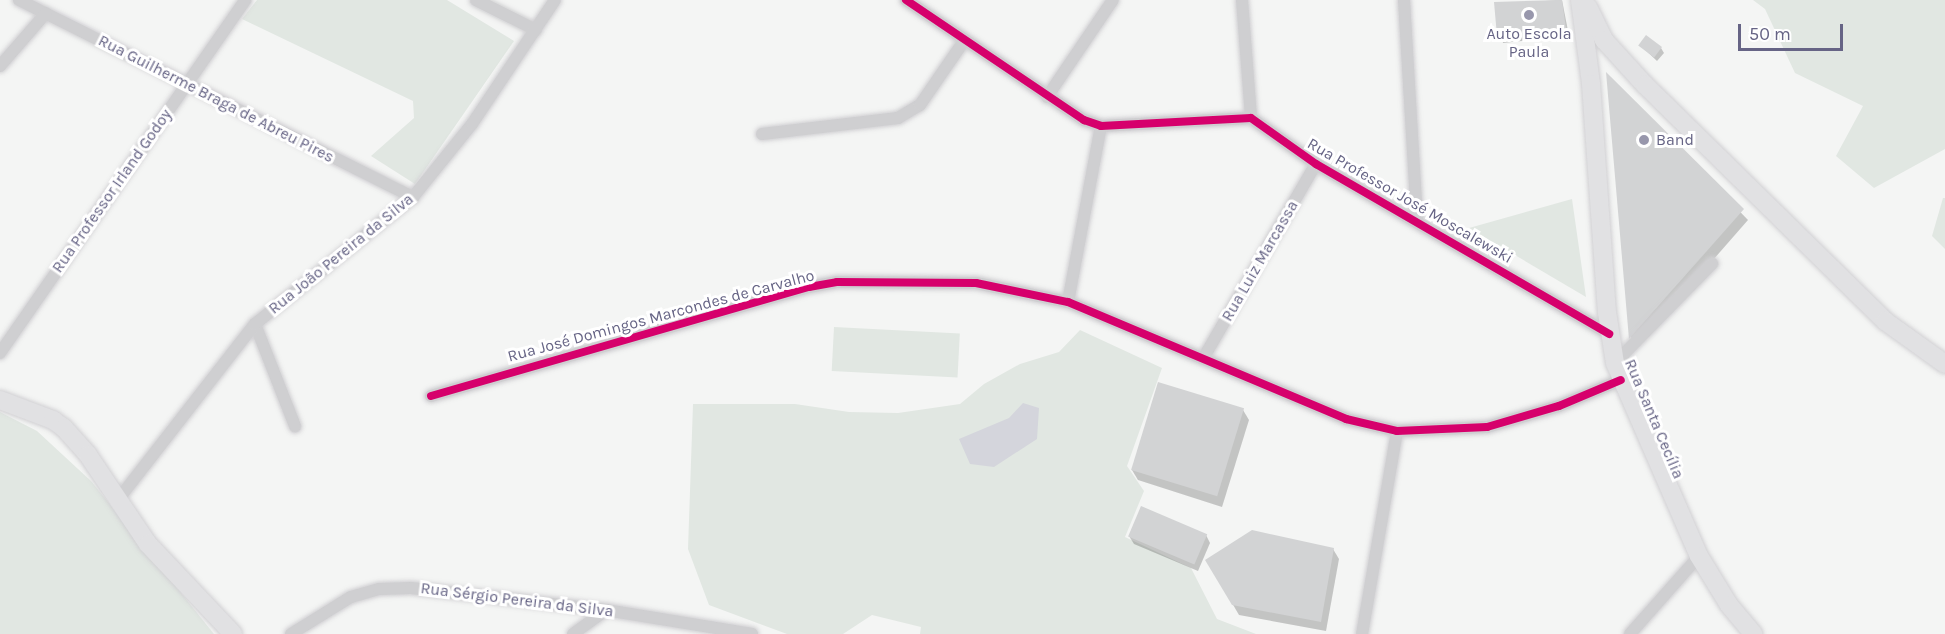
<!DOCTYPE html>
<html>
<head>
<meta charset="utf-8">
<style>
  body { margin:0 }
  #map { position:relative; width:1945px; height:634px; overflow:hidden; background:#f4f5f4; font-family:Karla,sans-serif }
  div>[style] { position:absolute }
  .green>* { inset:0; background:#e1e7e2; transform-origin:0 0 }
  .water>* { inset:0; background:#d4d5dc }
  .shadow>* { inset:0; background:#0003 }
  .building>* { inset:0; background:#d2d3d4; transform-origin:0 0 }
  .roads { filter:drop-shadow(0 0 2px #d1d0d3) drop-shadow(0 0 2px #d1d0d3) }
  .street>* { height:12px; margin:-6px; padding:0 6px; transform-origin:6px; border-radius:6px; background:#cfcfd1 }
  .secondary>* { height:18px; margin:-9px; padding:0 9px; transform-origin:9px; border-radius:9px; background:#e1e1e3 }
  .cycleway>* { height:8px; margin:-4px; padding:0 4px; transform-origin:4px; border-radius:4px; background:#d6006c }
  .dots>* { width:16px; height:16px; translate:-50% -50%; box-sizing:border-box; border:3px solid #fff; border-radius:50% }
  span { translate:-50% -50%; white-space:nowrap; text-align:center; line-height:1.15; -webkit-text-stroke:6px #fff; paint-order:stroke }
  .poi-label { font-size:16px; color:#666485 }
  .left { translate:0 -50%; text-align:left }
  .street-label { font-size:16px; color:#666485 }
  .scale { position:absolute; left:1738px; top:24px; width:105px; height:27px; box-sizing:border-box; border:3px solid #666485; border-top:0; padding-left:8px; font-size:18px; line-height:21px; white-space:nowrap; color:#666485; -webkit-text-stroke:4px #fff; paint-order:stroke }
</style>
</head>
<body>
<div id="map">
  <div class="green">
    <div style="clip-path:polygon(257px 0,447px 0,514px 41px,415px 184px,371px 156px,414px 118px,413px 101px,242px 19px)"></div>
    <div style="clip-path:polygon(1753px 0,1945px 0,1945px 149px,1874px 188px,1836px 156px,1863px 106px,1795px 73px,1765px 9px)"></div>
    <div style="clip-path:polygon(1943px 198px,1945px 198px,1945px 249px,1932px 236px)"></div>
    <div style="clip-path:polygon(1572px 199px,1586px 297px,1469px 228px)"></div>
    <div style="left:834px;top:327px;width:126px;height:44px;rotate:3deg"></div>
    <div style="clip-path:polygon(1080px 330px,1162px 368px,1127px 466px,1144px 491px,1125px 537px,1191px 568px,1217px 619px,1256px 634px,920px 634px,921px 627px,872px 615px,843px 634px,787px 634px,709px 605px,688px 549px,693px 404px,795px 404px,849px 412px,898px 413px,960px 404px,984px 384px,1020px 364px,1059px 352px)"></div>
    <div style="clip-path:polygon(0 412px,37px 431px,91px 481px,214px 634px,0 634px)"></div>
  </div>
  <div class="water">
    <div style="clip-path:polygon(1023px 403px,1039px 408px,1037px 439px,994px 467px,970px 464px,959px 439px,1009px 418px)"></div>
  </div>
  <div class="shadow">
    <div style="clip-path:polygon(1562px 0,1569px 36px,1503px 43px,1495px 4px)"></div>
    <div style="clip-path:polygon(1640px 45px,1661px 48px,1664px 53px,1657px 61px)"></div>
    <div style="clip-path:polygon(1608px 75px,1748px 220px,1636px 348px,1631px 339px)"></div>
    <div style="clip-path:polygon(1243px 410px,1249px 420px,1222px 507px,1138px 480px,1132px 470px)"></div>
    <div style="clip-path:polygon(1206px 535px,1210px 543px,1198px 571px,1134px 544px,1129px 536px)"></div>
    <div style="clip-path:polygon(1333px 549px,1339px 559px,1326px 631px,1239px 615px,1207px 560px)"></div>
  </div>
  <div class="building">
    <div style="clip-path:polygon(1562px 0,1566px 29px,1497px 36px,1494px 2px)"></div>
    <div style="left:1646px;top:35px;width:20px;height:13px;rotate:37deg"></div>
    <div style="clip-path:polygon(1606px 72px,1744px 209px,1629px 339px)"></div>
    <div style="left:1158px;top:382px;width:90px;height:92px;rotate:17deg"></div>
    <div style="left:1141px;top:506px;width:72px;height:33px;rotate:23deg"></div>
    <div style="clip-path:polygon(1252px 530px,1334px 548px,1321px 622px,1232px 605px,1205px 560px)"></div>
  </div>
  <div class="roads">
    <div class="street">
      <div style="left:19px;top:0;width:441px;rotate:26.6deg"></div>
      <div style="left:476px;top:0;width:67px;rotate:26.6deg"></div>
      <div style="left:906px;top:0;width:215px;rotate:34deg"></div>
      <div style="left:1084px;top:120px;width:18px;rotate:19deg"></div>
      <div style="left:1101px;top:126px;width:150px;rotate:-3.1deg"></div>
      <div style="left:1251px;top:118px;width:80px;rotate:35.3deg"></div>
      <div style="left:1316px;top:164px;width:339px;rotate:30.1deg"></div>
      <div style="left:1242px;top:0;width:118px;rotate:85.6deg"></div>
      <div style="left:1404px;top:0;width:220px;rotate:86.6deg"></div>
      <div style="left:0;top:66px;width:70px;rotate:-49deg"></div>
      <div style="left:1047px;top:97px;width:117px;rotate:-55.8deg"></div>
      <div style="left:762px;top:134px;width:137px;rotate:-6.7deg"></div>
      <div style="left:898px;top:118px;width:26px;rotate:-31deg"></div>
      <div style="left:920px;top:105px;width:78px;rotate:-55.5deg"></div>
      <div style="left:1068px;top:302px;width:179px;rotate:-79.4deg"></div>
      <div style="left:255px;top:324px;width:110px;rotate:68.6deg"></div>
      <div style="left:0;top:353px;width:430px;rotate:-55.2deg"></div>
      <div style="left:1204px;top:357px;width:223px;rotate:-59.9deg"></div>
      <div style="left:1615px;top:363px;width:139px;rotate:-45.6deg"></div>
      <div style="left:431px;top:396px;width:393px;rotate:-16.1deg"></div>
      <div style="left:809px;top:287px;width:28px;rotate:-10deg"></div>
      <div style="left:837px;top:282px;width:139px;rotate:0.4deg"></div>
      <div style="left:976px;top:283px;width:94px;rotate:11.7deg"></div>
      <div style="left:1068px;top:302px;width:302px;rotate:22.8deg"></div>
      <div style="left:1346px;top:419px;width:52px;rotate:13.2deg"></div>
      <div style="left:1397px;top:431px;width:90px;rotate:-2.5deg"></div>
      <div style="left:1487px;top:427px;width:75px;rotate:-16.3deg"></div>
      <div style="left:1559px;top:406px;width:67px;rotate:-22.8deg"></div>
      <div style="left:117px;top:501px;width:224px;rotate:-52.1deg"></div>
      <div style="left:255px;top:324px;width:203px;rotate:-38.8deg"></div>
      <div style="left:413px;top:197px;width:94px;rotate:-51.1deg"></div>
      <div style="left:472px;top:124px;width:149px;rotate:-56.2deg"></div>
      <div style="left:291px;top:634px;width:70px;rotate:-31.7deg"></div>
      <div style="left:351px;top:597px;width:29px;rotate:-16deg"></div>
      <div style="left:379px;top:589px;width:32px;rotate:-2deg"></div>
      <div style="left:411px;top:588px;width:196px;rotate:6.4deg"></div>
      <div style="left:606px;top:610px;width:148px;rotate:9.3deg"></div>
      <div style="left:573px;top:634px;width:41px;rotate:-36deg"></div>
      <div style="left:1362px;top:634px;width:206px;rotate:-80.2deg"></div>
      <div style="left:1630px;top:634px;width:104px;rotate:-48.5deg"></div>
    </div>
    <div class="secondary">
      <div style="left:1580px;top:0;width:85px;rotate:82.5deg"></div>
      <div style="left:1591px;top:84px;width:229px;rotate:86deg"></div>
      <div style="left:1607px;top:312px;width:52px;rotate:81.1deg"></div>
      <div style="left:1615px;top:363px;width:210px;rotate:66.5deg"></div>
      <div style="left:1699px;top:556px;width:57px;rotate:58.5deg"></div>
      <div style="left:1729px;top:605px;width:38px;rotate:50deg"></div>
      <div style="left:1588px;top:7px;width:37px;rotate:64deg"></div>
      <div style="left:1604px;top:40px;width:61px;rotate:47.7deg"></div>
      <div style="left:1645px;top:85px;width:337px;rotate:44.5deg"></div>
      <div style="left:1885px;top:321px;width:74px;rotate:35.6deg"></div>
      <div style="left:0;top:400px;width:57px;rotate:20.7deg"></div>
      <div style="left:53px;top:420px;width:14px;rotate:36deg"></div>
      <div style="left:64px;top:428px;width:36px;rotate:48deg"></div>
      <div style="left:88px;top:455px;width:107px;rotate:56deg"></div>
      <div style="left:148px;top:544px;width:124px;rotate:46.6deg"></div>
    </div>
  </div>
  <div class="cycleway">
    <div style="left:906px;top:0;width:215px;rotate:34deg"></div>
    <div style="left:1084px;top:120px;width:18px;rotate:19deg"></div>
    <div style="left:1101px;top:126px;width:150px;rotate:-3.1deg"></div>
    <div style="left:1251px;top:118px;width:80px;rotate:35.3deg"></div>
    <div style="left:1316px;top:164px;width:339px;rotate:30.1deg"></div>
    <div style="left:431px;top:396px;width:393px;rotate:-16.1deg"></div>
    <div style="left:809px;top:287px;width:28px;rotate:-10deg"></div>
    <div style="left:837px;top:282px;width:139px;rotate:0.4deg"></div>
    <div style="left:976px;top:283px;width:94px;rotate:11.7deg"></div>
    <div style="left:1068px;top:302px;width:302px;rotate:22.8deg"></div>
    <div style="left:1346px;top:419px;width:52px;rotate:13.2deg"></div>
    <div style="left:1397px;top:431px;width:90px;rotate:-2.5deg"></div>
    <div style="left:1487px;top:427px;width:75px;rotate:-16.3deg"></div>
    <div style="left:1559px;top:406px;width:67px;rotate:-22.8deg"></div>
  </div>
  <div class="dots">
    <div style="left:1529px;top:15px;background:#9897ac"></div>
    <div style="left:1644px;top:140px;background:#9897ac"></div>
  </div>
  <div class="poi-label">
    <span style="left:1529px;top:43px">Auto Escola<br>Paula</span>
    <span class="left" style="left:1656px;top:140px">Band</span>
  </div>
  <div class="street-label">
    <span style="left:216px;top:99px;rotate:27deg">Rua Guilherme Braga de Abreu Pires</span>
    <span style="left:112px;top:191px;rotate:-55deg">Rua Professor Irland Godoy</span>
    <span style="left:1410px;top:201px;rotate:30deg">Rua Professor José Moscalewski</span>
    <span style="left:341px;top:254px;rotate:-39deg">Rua João Pereira da Silva</span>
    <span style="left:1260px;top:261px;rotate:-60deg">Rua Luiz Marcassa</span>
    <span style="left:661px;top:316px;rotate:-15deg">Rua José Domingos Marcondes de Carvalho</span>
    <span style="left:1654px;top:419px;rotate:67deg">Rua Santa Cecília</span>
    <span style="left:517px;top:600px;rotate:7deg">Rua Sérgio Pereira da Silva</span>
  </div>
  <div class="scale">50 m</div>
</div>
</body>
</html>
